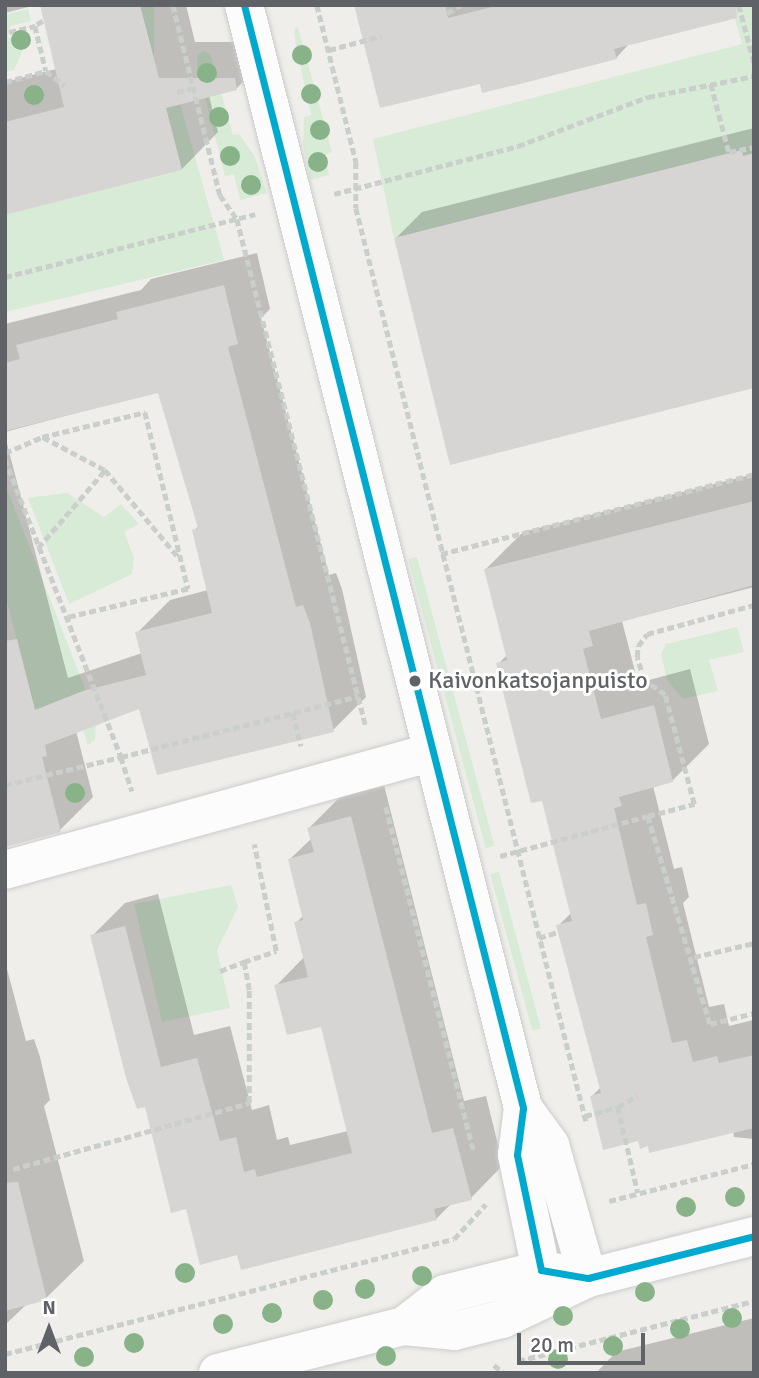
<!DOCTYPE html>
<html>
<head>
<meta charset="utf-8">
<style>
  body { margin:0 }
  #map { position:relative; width:759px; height:1378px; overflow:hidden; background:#efeeea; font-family:Signika,sans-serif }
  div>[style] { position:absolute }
  .green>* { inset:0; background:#d8ebd6; transform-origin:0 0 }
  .shadow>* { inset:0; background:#0003 }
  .building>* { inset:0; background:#d6d5d3 }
  .path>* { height:4.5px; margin-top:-2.25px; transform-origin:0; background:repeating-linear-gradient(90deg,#cacfcc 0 7px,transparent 0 10.5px) }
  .roads { filter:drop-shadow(0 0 2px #cbcccc) drop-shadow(0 0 2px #cbcccc) }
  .minor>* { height:38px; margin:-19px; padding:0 19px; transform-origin:19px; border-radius:19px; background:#fdfcfc }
  .bus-1>* { height:7px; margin:-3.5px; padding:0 3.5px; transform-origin:3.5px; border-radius:3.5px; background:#00a9ce }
  .trees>* { width:20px; height:20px; margin:-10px; border-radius:50%; background:#88b388 }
  .dots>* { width:19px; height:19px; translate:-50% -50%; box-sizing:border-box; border:4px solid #fff; border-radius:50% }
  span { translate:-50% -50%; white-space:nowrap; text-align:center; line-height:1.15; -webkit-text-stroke:6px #fff; paint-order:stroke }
  .bus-label { font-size:24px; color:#5f6368 }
  .left { translate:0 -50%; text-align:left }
  .frame { position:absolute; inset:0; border:7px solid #5f6368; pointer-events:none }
  .north { position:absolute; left:14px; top:1294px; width:70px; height:70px; -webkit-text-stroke:5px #fff; paint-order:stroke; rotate:0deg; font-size:19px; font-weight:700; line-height:28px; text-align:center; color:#5f6368 }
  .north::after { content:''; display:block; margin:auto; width:24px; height:32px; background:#5f6368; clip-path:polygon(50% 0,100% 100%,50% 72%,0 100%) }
  .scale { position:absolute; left:517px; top:1333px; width:128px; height:32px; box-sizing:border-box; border:4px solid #5f6368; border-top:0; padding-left:9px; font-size:21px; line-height:24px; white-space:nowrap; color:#5f6368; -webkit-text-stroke:5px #fff; paint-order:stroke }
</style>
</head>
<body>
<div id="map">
  <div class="green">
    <div style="left:140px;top:5px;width:14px;height:80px"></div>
    <div style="clip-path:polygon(731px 5px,754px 5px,754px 153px,743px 156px,742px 150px,394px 238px,373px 139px,742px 44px)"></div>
    <div style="clip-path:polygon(28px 9px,31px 21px,10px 26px,8px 38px,30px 33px,14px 70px,5px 72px,5px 15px)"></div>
    <div style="clip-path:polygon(298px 27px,332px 152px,325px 155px,329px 175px,310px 180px,303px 144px,304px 117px,311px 115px,296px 46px,294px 29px)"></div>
    <div style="clip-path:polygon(204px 51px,210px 54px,233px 135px,239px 134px,255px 157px,267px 193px,240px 200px,234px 174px,225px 176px,197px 66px,198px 54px)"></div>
    <div style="clip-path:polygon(180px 104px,224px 260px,5px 312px,5px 215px,182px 170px,166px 108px)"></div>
    <div style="clip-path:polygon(5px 484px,96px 716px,95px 740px,88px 745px,72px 696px,35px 710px,5px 594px)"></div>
    <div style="clip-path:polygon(67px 493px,104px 517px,121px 504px,139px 524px,124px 532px,134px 558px,132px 574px,69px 604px,28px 498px)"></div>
    <div style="left:417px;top:557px;width:299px;height:9px;rotate:75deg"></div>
    <div style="clip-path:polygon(737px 627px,744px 652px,709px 660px,718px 691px,683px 699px,667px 680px,661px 654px,666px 644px)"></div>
    <div style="left:499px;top:872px;width:162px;height:9px;rotate:75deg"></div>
    <div style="clip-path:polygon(231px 885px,238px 907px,217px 950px,230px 1008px,162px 1022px,134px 904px)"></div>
  </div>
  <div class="shadow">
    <div style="clip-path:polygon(5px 5px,36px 5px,5px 13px)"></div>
    <div style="clip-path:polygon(42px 5px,186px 5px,195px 42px,271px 42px,272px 52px,236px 89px,209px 96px,218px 132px,182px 169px,5px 213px,5px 82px,56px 69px)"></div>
    <div style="clip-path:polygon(356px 5px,729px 5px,631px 42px,616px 58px,481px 82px)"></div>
    <div style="clip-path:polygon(754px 128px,754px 387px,395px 239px,422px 212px)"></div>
    <div style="clip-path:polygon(257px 253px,270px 309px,261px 318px,329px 575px,336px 573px,342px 589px,366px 697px,333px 730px,140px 707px,76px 731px,93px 797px,60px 830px,5px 846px,5px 436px,68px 678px,142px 653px,137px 633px,170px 600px,208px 590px,194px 530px,199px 526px,159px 391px,5px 432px,5px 324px,141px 290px,151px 279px)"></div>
    <div style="clip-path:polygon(754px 474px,754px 587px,622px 621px,638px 683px,690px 669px,709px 744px,672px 781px,653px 786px,674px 869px,682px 867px,689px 897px,683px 903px,709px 1007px,724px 1004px,729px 1026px,753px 1020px,754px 1139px,734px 1137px,733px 1131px,649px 1144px,592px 1096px,601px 1087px,558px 926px,572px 912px,544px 799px,498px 664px,508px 654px,486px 569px,523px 532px)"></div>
    <div style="clip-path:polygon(384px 785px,464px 1101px,486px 1096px,503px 1165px,471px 1198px,452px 1203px,436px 1219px,238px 1253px,187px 1207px,146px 1105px,92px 936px,125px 903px,158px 894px,194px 1035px,230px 1026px,252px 1110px,269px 1105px,277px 1140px,288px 1137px,290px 1145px,348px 1131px,322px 1025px,276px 986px,304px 957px,296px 923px,304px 915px,290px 859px,312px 838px,309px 828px,342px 795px)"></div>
    <div style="clip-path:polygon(5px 961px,26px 1041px,34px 1039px,40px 1057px,50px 1100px,44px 1106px,84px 1261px,46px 1298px,28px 1303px,5px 1325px)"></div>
    <div style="clip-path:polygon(754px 1318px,754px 1373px,596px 1373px,616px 1352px)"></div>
  </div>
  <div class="building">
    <div style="clip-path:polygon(40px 5px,140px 5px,159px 78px,235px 78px,237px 90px,166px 108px,182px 170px,5px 215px,5px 122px,64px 107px)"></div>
    <div style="clip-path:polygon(354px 5px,445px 5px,448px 18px,500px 5px,736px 5px,737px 18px,614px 49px,617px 59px,520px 84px,482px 93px,480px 84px,380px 108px)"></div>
    <div style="clip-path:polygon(742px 150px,743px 156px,754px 153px,754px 388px,450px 465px,394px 238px)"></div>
    <div style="clip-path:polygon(224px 285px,238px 344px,228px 347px,296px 607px,303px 605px,310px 623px,334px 732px,157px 775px,139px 709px,45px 745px,47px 756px,42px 757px,61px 832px,5px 847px,5px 641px,17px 639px,35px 710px,83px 691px,146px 675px,135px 632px,212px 613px,192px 530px,198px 528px,158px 393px,5px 431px,5px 363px,20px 359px,16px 345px,118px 319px,116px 312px)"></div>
    <div style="clip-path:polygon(754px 501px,754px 585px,589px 631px,593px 646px,583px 649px,601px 719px,654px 705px,673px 782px,619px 797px,622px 806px,614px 808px,637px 905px,646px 903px,653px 935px,646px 937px,672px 1043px,687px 1040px,693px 1062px,717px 1056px,719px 1063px,754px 1055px,754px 1128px,649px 1153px,648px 1146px,640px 1149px,638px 1141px,603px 1150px,590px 1096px,601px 1093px,556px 925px,572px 921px,542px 801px,531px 803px,506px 704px,496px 663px,507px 660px,484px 569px)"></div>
    <div style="clip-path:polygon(351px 816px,432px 1133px,453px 1128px,472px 1200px,434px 1209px,437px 1220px,241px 1270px,237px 1255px,200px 1265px,186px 1209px,171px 1213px,145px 1107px,137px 1109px,126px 1078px,90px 935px,125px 926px,161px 1067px,197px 1058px,220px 1141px,236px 1137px,244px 1172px,255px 1169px,257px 1177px,352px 1153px,321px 1027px,287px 1035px,274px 985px,308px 977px,294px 922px,303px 920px,288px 859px,314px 852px,307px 828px)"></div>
    <div style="clip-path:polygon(18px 1182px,47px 1300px,5px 1311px,5px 1183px)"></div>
  </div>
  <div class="path">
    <div style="left:173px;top:5px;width:196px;rotate:76.1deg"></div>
    <div style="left:220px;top:195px;width:29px;rotate:55deg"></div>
    <div style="left:237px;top:219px;width:524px;rotate:75.75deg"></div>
    <div style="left:317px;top:5px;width:162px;rotate:76deg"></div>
    <div style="left:356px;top:162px;width:46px;rotate:90deg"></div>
    <div style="left:356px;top:208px;width:942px;rotate:75.86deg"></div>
    <div style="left:739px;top:5px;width:59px;rotate:75.3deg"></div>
    <div style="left:447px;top:13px;width:16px;rotate:-30deg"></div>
    <div style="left:43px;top:21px;width:9px;rotate:148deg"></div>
    <div style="left:35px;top:26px;width:46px;rotate:76.3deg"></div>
    <div style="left:46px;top:71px;width:24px;rotate:38deg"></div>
    <div style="left:9px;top:32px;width:27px;rotate:-13deg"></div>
    <div style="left:329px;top:50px;width:54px;rotate:-15.1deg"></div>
    <div style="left:5px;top:82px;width:42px;rotate:-15deg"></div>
    <div style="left:711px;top:84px;width:70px;rotate:75.2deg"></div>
    <div style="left:729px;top:152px;width:25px;rotate:-11deg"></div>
    <div style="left:177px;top:92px;width:16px;rotate:-14deg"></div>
    <div style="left:334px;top:194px;width:190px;rotate:-14.6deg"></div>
    <div style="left:518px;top:146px;width:139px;rotate:-20.7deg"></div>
    <div style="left:648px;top:97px;width:108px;rotate:-11.2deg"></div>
    <div style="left:5px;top:277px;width:258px;rotate:-14.1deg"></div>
    <div style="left:43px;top:437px;width:70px;rotate:28deg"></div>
    <div style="left:105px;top:470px;width:116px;rotate:49.9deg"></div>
    <div style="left:5px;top:453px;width:40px;rotate:-23.4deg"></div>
    <div style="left:42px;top:437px;width:106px;rotate:-13.6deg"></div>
    <div style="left:145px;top:412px;width:182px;rotate:76.3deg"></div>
    <div style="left:188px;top:589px;width:126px;rotate:166.7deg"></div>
    <div style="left:5px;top:459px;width:320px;rotate:68.7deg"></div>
    <div style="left:121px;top:757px;width:245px;rotate:-14.4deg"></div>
    <div style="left:38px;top:548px;width:103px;rotate:-49.3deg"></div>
    <div style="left:441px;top:554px;width:323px;rotate:-14.3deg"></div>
    <div style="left:293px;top:713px;width:34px;rotate:76deg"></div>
    <div style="left:5px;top:785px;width:119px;rotate:-13.6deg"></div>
    <div style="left:121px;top:757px;width:36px;rotate:72deg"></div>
    <div style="left:386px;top:807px;width:355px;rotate:75.7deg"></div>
    <div style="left:648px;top:816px;width:48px;rotate:-14.6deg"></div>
    <div style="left:694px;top:804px;width:113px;rotate:-104.9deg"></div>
    <div style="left:665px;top:695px;width:26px;rotate:-144deg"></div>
    <div style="left:644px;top:680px;width:24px;rotate:-107deg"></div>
    <div style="left:637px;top:657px;width:11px;rotate:-85deg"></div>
    <div style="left:638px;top:646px;width:15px;rotate:-53deg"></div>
    <div style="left:647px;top:634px;width:111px;rotate:-15.2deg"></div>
    <div style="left:500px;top:856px;width:153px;rotate:-15.1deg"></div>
    <div style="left:648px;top:816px;width:217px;rotate:73.4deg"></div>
    <div style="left:710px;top:1024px;width:45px;rotate:-14deg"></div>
    <div style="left:539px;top:938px;width:20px;rotate:-18deg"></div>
    <div style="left:694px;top:957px;width:62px;rotate:-13.1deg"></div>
    <div style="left:220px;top:971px;width:26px;rotate:-21deg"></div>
    <div style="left:618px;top:1107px;width:88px;rotate:76.9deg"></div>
    <div style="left:585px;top:1116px;width:34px;rotate:-15deg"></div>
    <div style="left:618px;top:1107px;width:22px;rotate:-30deg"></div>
    <div style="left:13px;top:1169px;width:245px;rotate:-15.6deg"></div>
    <div style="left:249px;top:1103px;width:113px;rotate:-90deg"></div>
    <div style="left:249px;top:990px;width:28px;rotate:-100deg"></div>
    <div style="left:244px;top:962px;width:34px;rotate:-19deg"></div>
    <div style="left:276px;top:951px;width:109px;rotate:-101.6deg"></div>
    <div style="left:609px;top:1201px;width:150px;rotate:-14.3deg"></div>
    <div style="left:5px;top:1354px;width:463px;rotate:-14.4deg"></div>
    <div style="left:454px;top:1239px;width:47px;rotate:-47.6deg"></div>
    <div style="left:518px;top:1361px;width:244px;rotate:-14.3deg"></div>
    <div style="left:494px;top:1365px;width:13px;rotate:39deg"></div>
  </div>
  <div class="roads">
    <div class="minor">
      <div style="left:244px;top:5px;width:1138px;rotate:75.8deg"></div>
      <div style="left:523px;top:1108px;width:47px;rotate:97.3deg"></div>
      <div style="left:517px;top:1155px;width:117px;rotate:78.2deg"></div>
      <div style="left:5px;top:870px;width:444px;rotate:-15.4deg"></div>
      <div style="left:523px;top:1108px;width:46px;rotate:53.9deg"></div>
      <div style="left:550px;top:1145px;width:138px;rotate:74.1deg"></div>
      <div style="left:404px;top:1326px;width:52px;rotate:-38deg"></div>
      <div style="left:445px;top:1294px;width:99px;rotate:-14deg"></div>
      <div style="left:541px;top:1270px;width:25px;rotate:9deg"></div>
      <div style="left:218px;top:1373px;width:192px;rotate:-14.2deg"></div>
      <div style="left:404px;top:1326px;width:50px;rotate:5.7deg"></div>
      <div style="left:454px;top:1331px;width:49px;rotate:-14deg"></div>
      <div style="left:502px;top:1319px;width:95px;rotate:-25.5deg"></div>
      <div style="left:588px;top:1278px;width:171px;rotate:-14.2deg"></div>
    </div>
  </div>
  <div class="bus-1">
    <div style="left:244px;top:5px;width:1138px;rotate:75.8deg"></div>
    <div style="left:523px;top:1108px;width:47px;rotate:97.3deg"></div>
    <div style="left:517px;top:1155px;width:117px;rotate:78.2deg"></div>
    <div style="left:541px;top:1270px;width:48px;rotate:9.7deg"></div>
    <div style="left:588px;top:1278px;width:171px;rotate:-14.2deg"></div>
  </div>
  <div class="trees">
    <div style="left:21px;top:40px"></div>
    <div style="left:302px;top:55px"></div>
    <div style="left:207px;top:73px"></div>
    <div style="left:311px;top:94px"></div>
    <div style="left:34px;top:95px"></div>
    <div style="left:219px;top:117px"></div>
    <div style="left:320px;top:130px"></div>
    <div style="left:230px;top:156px"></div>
    <div style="left:318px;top:162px"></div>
    <div style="left:251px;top:185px"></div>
    <div style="left:75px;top:793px"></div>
    <div style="left:735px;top:1197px"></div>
    <div style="left:686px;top:1207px"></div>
    <div style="left:185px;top:1273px"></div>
    <div style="left:422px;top:1276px"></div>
    <div style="left:365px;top:1289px"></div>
    <div style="left:645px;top:1292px"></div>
    <div style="left:323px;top:1300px"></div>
    <div style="left:272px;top:1313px"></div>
    <div style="left:563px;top:1316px"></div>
    <div style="left:732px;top:1318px"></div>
    <div style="left:223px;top:1324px"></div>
    <div style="left:680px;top:1329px"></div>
    <div style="left:134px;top:1343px"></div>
    <div style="left:613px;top:1346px"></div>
    <div style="left:386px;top:1356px"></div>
    <div style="left:84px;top:1357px"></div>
    <div style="left:558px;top:1359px"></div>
  </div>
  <div class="dots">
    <div style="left:415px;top:681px;background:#5f6368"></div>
  </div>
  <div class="bus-label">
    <span class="left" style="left:428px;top:681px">Kaivonkatsojanpuisto</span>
  </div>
  <div class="frame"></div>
  <div class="north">N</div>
  <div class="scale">20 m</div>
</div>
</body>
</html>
